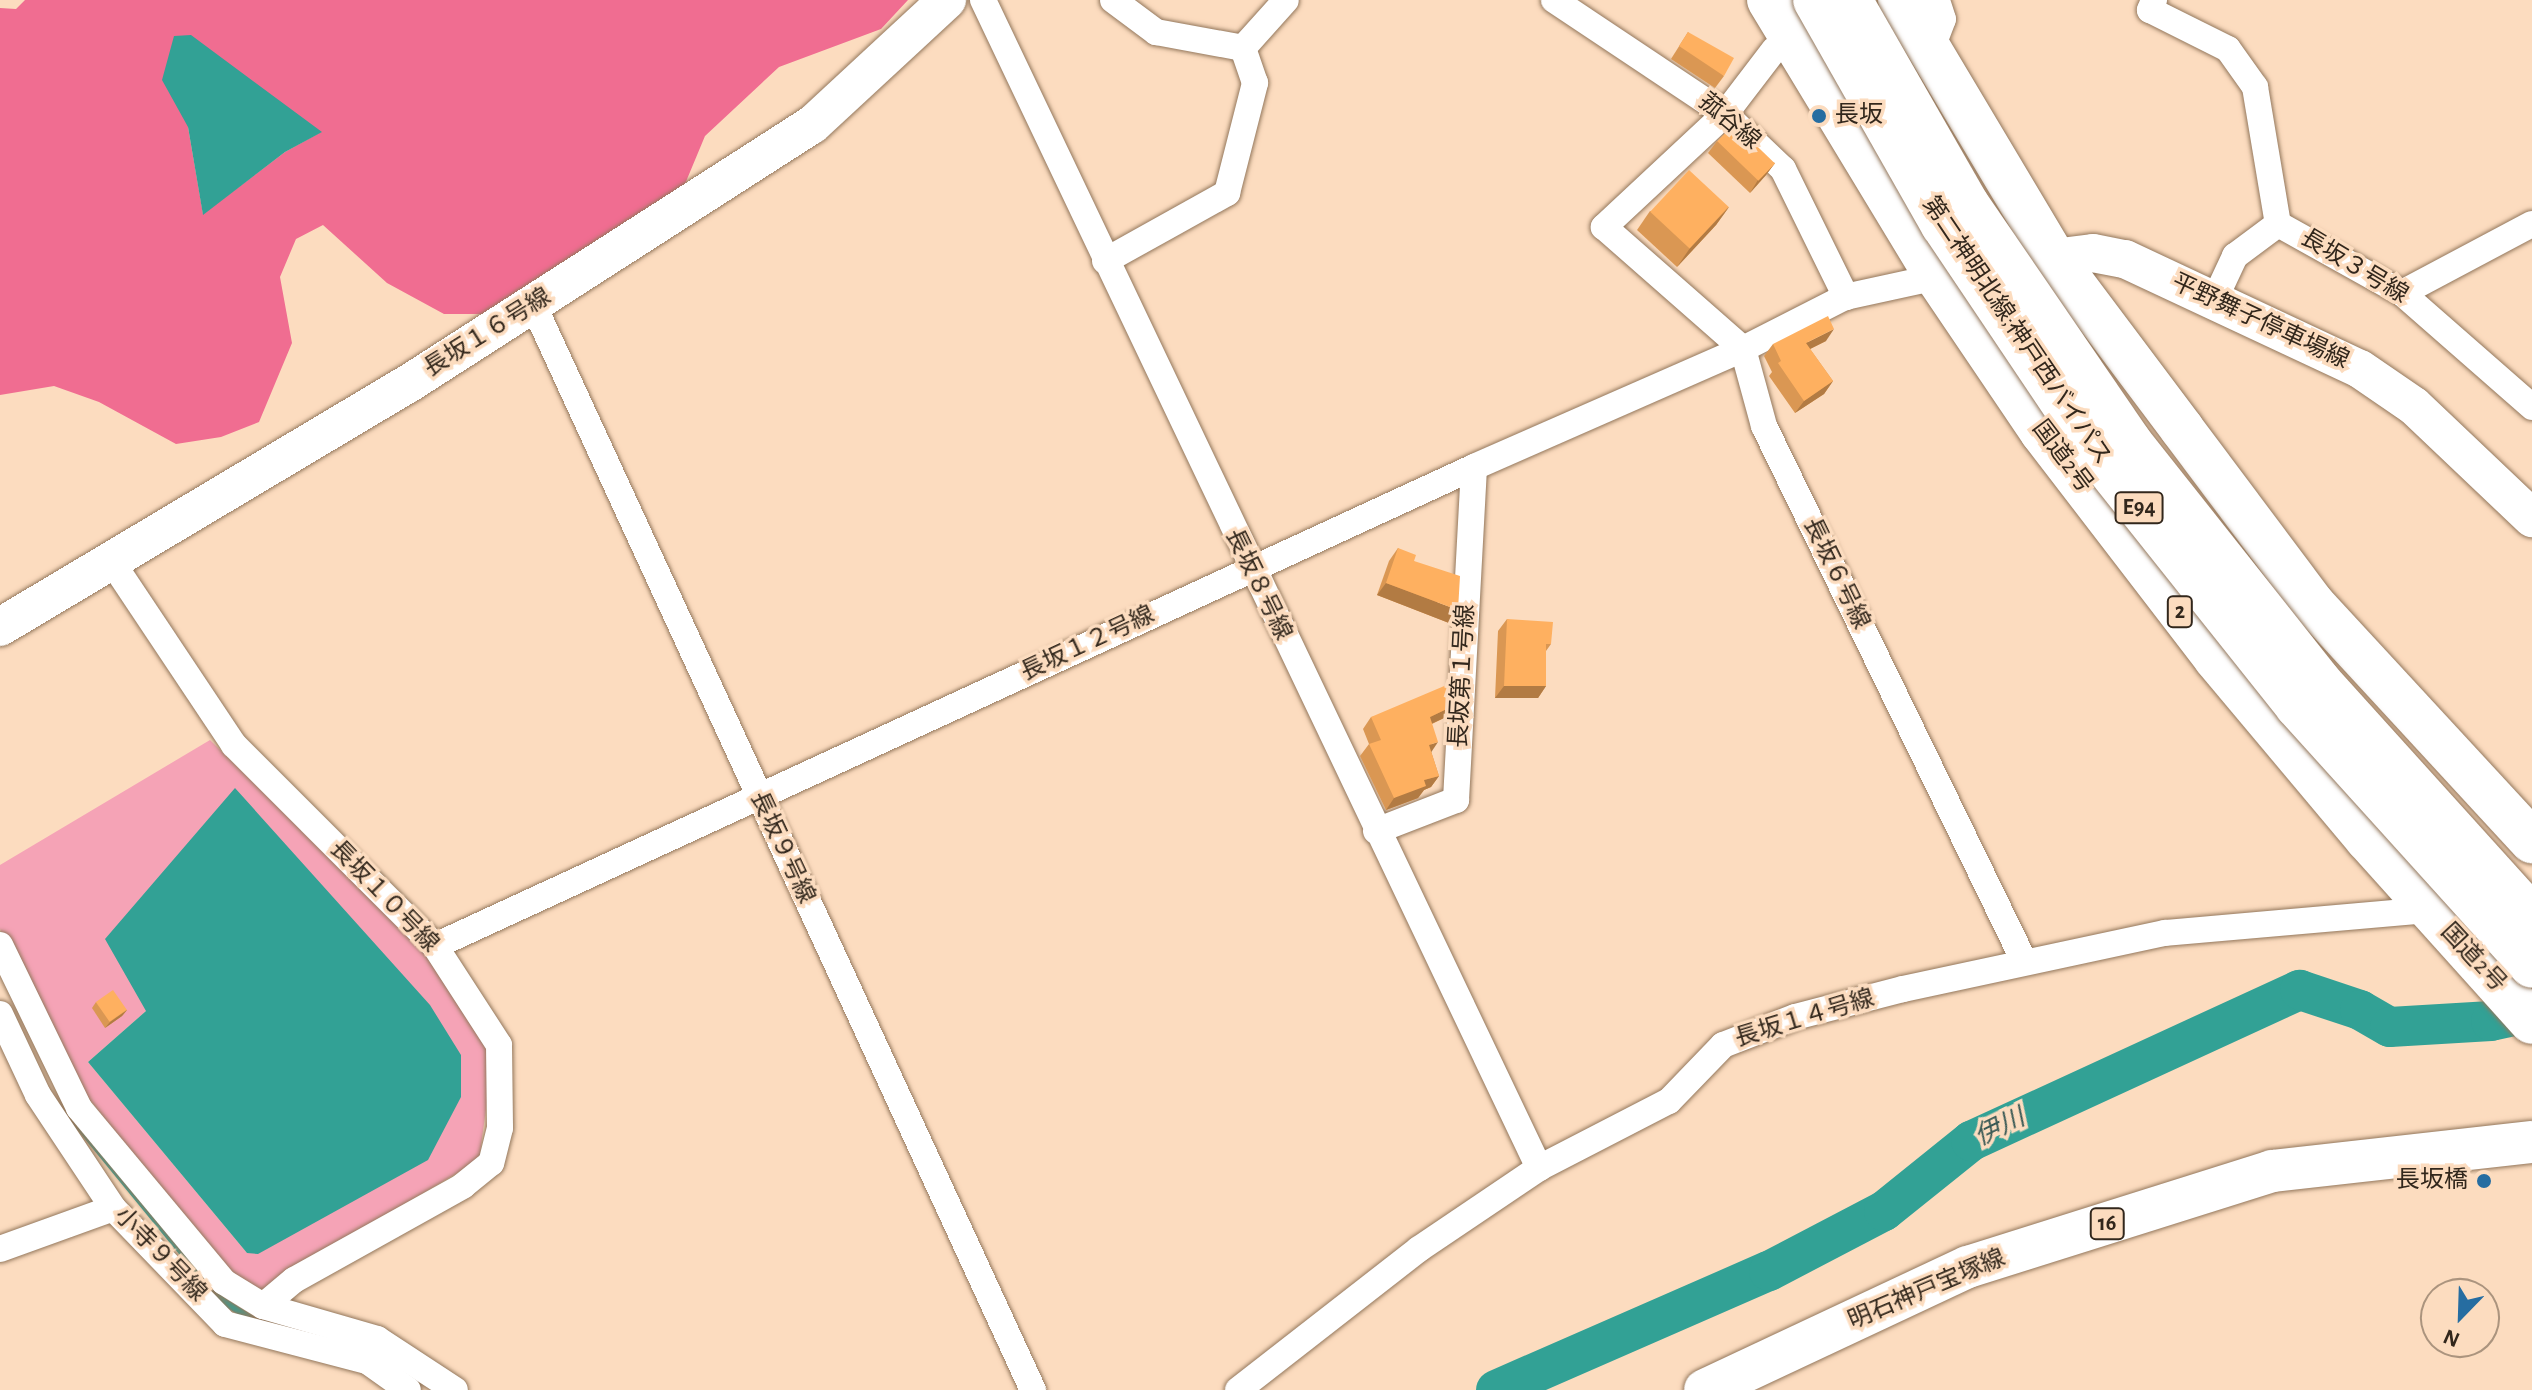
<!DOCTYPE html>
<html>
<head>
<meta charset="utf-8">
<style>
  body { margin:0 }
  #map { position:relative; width:2532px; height:1390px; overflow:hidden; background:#fcdcbf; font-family:"Alegreya Sans","Noto Sans JP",sans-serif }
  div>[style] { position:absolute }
  .green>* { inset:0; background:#f5a3b6 }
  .forest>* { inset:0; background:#f06d91 }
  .water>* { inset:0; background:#32a195 }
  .stream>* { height:7px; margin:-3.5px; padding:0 3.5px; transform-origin:3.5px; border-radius:3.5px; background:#32a195 }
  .river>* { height:40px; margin:-20px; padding:0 20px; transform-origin:20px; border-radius:20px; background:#32a195 }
  .roads { filter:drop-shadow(0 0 2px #93775c) drop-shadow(0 0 2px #93775c) }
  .street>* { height:26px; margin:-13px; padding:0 13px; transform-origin:13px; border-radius:13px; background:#fff }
  .secondary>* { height:38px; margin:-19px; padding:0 19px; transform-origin:19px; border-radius:19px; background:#fff }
  .primary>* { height:42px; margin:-21px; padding:0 21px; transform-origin:21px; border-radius:21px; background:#fff }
  .highway>* { height:44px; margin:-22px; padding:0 22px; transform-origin:22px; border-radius:22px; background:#fff }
  .bridges { filter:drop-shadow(0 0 2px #93775c) drop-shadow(0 0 2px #93775c) }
  .highway-bridge>* { height:44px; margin:-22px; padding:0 22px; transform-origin:22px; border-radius:22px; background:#fff }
  .wall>* { inset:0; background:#da9753 }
  .shaded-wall>* { inset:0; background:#b27b43 }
  .building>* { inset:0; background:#feb060; transform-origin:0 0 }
  .dots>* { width:22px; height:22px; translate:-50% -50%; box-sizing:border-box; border:4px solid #fcdcbf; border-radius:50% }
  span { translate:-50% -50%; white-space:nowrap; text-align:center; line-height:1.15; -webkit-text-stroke:7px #fcdcbf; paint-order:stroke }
  .shield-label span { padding:2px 6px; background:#fcdcbf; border:2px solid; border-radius:6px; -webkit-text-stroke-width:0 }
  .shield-label { font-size:22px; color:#32271c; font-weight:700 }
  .poi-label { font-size:24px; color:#32271c }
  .left { translate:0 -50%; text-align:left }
  .right { translate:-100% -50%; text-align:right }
  .street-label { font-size:24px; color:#32271c }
  .water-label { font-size:26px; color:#385854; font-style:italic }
  .north { position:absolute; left:2420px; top:1278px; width:80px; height:80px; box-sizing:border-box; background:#fcdcbf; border:2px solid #ab947e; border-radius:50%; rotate:203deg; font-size:22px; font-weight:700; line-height:32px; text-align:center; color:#32271c }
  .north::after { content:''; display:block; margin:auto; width:28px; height:36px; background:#266da1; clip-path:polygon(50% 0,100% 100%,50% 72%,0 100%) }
</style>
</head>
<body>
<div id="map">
  <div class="green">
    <div style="clip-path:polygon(evenodd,210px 740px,418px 946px,479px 1027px,492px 1066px,479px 1160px,290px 1272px,259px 1298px,228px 1277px,80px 1087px,0 929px,0 865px,210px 740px,146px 1011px,247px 1253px,88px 1062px,146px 1011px)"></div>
  </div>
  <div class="forest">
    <div style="clip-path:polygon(evenodd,25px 0,908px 0,881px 29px,779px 67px,705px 136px,685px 184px,482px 314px,444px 314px,387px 283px,323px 225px,296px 239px,280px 277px,292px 343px,259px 422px,221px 437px,176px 444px,99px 402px,54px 386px,0 395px,0 8px,16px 9px,25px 0,188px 127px,321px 132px,285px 152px,203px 214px,188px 127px)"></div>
  </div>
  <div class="water">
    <div style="clip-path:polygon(191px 35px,322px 132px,285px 152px,203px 215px,188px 127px,162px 80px,174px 36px)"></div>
    <div style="clip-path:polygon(235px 788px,430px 1005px,461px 1055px,461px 1097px,428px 1160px,258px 1254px,247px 1253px,88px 1062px,146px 1011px,105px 939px)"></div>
  </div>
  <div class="stream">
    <div style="left:68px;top:1113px;width:240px;rotate:50.7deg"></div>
    <div style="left:220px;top:1299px;width:39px;rotate:32deg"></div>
  </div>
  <div class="river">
    <div style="left:1496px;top:1390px;width:298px;rotate:-23.6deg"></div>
    <div style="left:1769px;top:1271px;width:130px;rotate:-27.6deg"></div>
    <div style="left:1884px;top:1211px;width:112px;rotate:-38.8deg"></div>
    <div style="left:1971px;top:1141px;width:362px;rotate:-24.7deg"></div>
    <div style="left:2300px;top:990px;width:63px;rotate:18.4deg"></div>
    <div style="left:2360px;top:1010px;width:34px;rotate:30deg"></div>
    <div style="left:2390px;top:1027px;width:101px;rotate:-3.4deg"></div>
    <div style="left:2491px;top:1021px;width:42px;rotate:-12.4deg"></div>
  </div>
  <div class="roads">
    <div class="street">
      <div style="left:983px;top:0;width:1294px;rotate:64.54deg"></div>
      <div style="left:1113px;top:0;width:54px;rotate:36.7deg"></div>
      <div style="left:1156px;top:32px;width:88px;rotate:10.4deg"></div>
      <div style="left:1554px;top:0;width:206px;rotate:33.7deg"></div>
      <div style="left:1725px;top:114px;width:80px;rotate:43.5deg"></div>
      <div style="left:1783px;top:169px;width:143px;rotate:63.8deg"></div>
      <div style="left:2154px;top:0;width:11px;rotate:112deg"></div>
      <div style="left:2150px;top:10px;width:87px;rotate:26.6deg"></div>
      <div style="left:2228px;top:49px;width:47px;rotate:54.6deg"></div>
      <div style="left:2255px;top:87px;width:139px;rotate:80.5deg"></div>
      <div style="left:2278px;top:224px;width:142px;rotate:29.1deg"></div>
      <div style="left:2402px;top:293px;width:173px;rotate:41.2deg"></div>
      <div style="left:1243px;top:48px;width:64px;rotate:-48.1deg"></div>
      <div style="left:1774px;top:50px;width:81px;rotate:127.4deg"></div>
      <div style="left:1725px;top:114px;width:166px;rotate:137deg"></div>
      <div style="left:1604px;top:227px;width:185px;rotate:41.3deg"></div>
      <div style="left:1743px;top:349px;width:80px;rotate:74.7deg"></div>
      <div style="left:1764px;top:426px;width:595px;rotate:64.08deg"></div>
      <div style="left:1930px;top:53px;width:36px;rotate:-69deg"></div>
      <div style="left:1943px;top:19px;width:20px;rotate:-108deg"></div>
      <div style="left:1105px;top:261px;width:140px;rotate:-29.1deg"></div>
      <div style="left:1227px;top:193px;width:114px;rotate:-75.7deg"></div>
      <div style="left:1255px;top:83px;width:37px;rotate:-109deg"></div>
      <div style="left:2402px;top:293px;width:147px;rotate:-28deg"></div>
      <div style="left:2214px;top:301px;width:50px;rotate:-65deg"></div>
      <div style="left:2235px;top:256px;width:54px;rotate:-36.7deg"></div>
      <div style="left:533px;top:304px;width:1196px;rotate:65.28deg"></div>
      <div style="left:112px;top:562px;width:220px;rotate:56.3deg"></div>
      <div style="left:234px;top:745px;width:284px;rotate:45deg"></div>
      <div style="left:435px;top:946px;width:118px;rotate:57.1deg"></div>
      <div style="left:499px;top:1045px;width:83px;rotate:89.3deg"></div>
      <div style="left:500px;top:1128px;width:36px;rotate:104deg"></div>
      <div style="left:491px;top:1163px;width:36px;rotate:141deg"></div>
      <div style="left:463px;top:1186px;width:193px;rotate:150.9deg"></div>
      <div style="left:294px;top:1280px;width:40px;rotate:140deg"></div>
      <div style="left:1376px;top:831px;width:86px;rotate:-21.2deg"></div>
      <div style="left:1456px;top:800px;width:333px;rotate:-86.9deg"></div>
      <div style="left:0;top:945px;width:181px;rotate:64.1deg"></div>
      <div style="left:79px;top:1108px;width:226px;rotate:50.2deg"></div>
      <div style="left:224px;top:1282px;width:46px;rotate:31.6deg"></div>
      <div style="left:263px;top:1306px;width:119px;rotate:16.1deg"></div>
      <div style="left:377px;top:1339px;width:93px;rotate:33.2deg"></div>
      <div style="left:435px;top:946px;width:1144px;rotate:-24.75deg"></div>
      <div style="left:1474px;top:467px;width:294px;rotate:-23.7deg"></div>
      <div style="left:1743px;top:349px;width:114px;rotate:-27deg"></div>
      <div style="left:1845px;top:297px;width:94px;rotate:-12.3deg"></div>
      <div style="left:0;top:1014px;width:89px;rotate:64.9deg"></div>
      <div style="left:38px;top:1095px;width:136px;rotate:56.4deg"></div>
      <div style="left:113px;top:1208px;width:161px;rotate:46deg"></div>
      <div style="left:225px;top:1324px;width:147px;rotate:14.6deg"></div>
      <div style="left:367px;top:1361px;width:50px;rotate:35.3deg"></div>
      <div style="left:0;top:1249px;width:120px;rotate:-19.9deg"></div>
      <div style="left:1238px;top:1390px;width:229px;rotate:-37.9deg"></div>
      <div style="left:1419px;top:1249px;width:145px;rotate:-34deg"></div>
      <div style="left:1539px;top:1168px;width:146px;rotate:-27.3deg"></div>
      <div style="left:1669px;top:1101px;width:78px;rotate:-46deg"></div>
      <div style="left:1723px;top:1045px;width:77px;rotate:-21.3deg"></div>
      <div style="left:1795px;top:1017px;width:112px;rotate:-14.5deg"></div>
      <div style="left:1903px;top:989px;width:268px;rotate:-12.1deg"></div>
      <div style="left:2165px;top:933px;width:265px;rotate:-5deg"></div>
    </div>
    <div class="secondary">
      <div style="left:2029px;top:261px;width:64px;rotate:-7.1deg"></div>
      <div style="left:2093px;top:253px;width:33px;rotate:11deg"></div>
      <div style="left:2125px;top:259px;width:259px;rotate:25.1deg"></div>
      <div style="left:2360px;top:369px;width:65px;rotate:34.4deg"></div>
      <div style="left:2414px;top:406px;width:163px;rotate:43.5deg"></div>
      <div style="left:0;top:627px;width:475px;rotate:-30.8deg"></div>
      <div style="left:408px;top:384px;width:480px;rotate:-32.7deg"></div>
      <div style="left:812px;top:125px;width:184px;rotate:-42.8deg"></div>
    </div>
    <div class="primary">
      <div style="left:1705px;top:1390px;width:290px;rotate:-25.1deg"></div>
      <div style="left:1968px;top:1267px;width:319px;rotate:-17.5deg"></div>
      <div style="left:2272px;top:1171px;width:262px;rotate:-6.4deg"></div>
    </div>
    <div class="highway">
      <div style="left:1769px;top:0;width:324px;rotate:58.8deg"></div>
      <div style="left:1937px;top:277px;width:187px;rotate:55.9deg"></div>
      <div style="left:2042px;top:432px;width:286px;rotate:52.5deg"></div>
      <div style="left:2216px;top:659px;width:235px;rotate:50deg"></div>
      <div style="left:2367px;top:839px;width:246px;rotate:48deg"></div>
      <div style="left:1900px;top:0;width:299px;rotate:59.2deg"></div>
      <div style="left:2053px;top:257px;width:215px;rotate:53.1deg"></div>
      <div style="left:2182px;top:429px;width:219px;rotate:53.2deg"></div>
      <div style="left:2313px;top:604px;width:323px;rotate:47.3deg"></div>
    </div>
  </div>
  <div class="bridges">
    <div class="highway-bridge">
      <div style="left:1815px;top:0;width:259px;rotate:60.4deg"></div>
      <div style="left:1943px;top:225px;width:280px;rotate:56.1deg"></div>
      <div style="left:2099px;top:457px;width:318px;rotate:51.5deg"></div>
      <div style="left:2297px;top:706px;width:350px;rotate:47.9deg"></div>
      <div style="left:1850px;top:0;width:235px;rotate:60.2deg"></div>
      <div style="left:1967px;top:204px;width:287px;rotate:55.6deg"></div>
      <div style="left:2129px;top:441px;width:306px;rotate:51.6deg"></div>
      <div style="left:2319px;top:681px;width:318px;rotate:47.9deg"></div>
    </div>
  </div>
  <div class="wall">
    <div style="clip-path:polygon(1688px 32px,1724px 76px,1715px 88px,1671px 59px)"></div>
    <div style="clip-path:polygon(1717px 141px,1775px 163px,1766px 175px,1750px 193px,1708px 153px)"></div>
    <div style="clip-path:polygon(1729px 207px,1716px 225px,1677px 267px,1637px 230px,1650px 211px)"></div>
    <div style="clip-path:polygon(1826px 341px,1810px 349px,1833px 381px,1824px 394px,1795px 413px,1769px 376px,1772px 372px,1764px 356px,1773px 344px)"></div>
    <div style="clip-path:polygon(1398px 548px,1414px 561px,1449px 623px,1377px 595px,1389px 561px)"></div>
    <div style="clip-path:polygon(1507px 619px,1551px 644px,1546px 651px,1546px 686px,1538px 698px,1495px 698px,1498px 631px)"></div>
    <div style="clip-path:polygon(1453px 706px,1444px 718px,1432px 724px,1431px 751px,1439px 776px,1431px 787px,1424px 790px,1418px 798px,1386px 810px,1360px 756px,1369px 744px,1363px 729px,1371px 717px)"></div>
    <div style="clip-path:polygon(96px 1002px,127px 1010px,122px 1016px,105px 1028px,92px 1008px)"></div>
  </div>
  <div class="shaded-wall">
    <div style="clip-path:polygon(1775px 163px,1766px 175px,1750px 193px,1758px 180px)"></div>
    <div style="clip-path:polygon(1729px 207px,1716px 225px,1677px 267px,1690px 248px)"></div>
    <div style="clip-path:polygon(1834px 329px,1826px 341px,1798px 355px,1806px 343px)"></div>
    <div style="clip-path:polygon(1833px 381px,1824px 394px,1795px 413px,1804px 401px)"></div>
    <div style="clip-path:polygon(1386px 583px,1458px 610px,1449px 623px,1377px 595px)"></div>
    <div style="clip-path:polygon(1504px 686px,1546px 686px,1538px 698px,1495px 698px)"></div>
    <div style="clip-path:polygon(1453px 706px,1444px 718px,1422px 728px,1430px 717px)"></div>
    <div style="clip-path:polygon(1438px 742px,1430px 754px,1429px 745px)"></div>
    <div style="clip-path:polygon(1439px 776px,1431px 787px,1424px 790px,1418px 798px,1386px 810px,1394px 798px,1424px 780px)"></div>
    <div style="clip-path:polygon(127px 1010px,122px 1016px,105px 1028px,110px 1022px)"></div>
  </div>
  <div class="building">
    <div style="clip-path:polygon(1688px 32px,1734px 58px,1724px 76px,1679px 46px)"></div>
    <div style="left:1734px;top:124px;width:57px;height:24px;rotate:44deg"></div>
    <div style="left:1689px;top:170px;width:54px;height:57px;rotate:43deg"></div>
    <div style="clip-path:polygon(1828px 316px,1834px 329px,1806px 343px,1833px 381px,1804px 401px,1778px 363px,1781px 361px,1773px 344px)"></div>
    <div style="clip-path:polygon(1398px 548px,1416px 555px,1414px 561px,1460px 576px,1458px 610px,1386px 583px)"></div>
    <div style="clip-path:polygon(1507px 619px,1553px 622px,1551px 644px,1546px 644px,1546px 686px,1504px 686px)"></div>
    <div style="clip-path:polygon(1449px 684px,1453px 706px,1430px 717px,1438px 742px,1429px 745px,1439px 776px,1424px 780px,1426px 786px,1394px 798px,1369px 744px,1381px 740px,1371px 717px)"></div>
    <div style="left:113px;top:990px;width:24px;height:21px;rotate:55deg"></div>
  </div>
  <div class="dots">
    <div style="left:1819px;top:116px;background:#266da1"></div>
    <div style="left:2484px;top:1181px;background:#266da1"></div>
  </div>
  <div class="shield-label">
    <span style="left:2139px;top:508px">E94</span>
    <span style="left:2180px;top:612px">2</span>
    <span style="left:2107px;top:1224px">16</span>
  </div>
  <div class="poi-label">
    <span class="left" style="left:1835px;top:116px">長坂</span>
    <span class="right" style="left:2468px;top:1181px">長坂橋</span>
  </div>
  <div class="street-label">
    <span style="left:1729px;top:122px;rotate:40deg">菰谷線</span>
    <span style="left:2354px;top:267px;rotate:31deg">長坂３号線</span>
    <span style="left:2260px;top:322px;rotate:25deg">平野舞子停車場線</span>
    <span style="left:2016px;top:331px;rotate:56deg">第二神明北線;神戸西バイパス</span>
    <span style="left:488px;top:333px;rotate:-32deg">長坂１６号線</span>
    <span style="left:2062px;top:457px;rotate:53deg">国道2号</span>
    <span style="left:1836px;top:574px;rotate:64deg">長坂６号線</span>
    <span style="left:1258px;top:585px;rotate:64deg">長坂８号線</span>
    <span style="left:1088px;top:644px;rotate:-25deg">長坂１２号線</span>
    <span style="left:1463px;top:676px;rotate:-87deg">長坂第１号線</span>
    <span style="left:782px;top:848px;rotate:65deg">長坂９号線</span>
    <span style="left:384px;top:897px;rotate:46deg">長坂１０号線</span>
    <span style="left:2473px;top:958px;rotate:47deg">国道2号</span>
    <span style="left:1805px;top:1019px;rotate:-17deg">長坂１４号線</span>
    <span style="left:160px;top:1255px;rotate:46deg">小寺９号線</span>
    <span style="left:1927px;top:1290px;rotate:-23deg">明石神戸宝塚線</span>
  </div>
  <div class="water-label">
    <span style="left:2000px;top:1128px;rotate:-26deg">伊川</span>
  </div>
  <div class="north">N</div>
</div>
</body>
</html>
